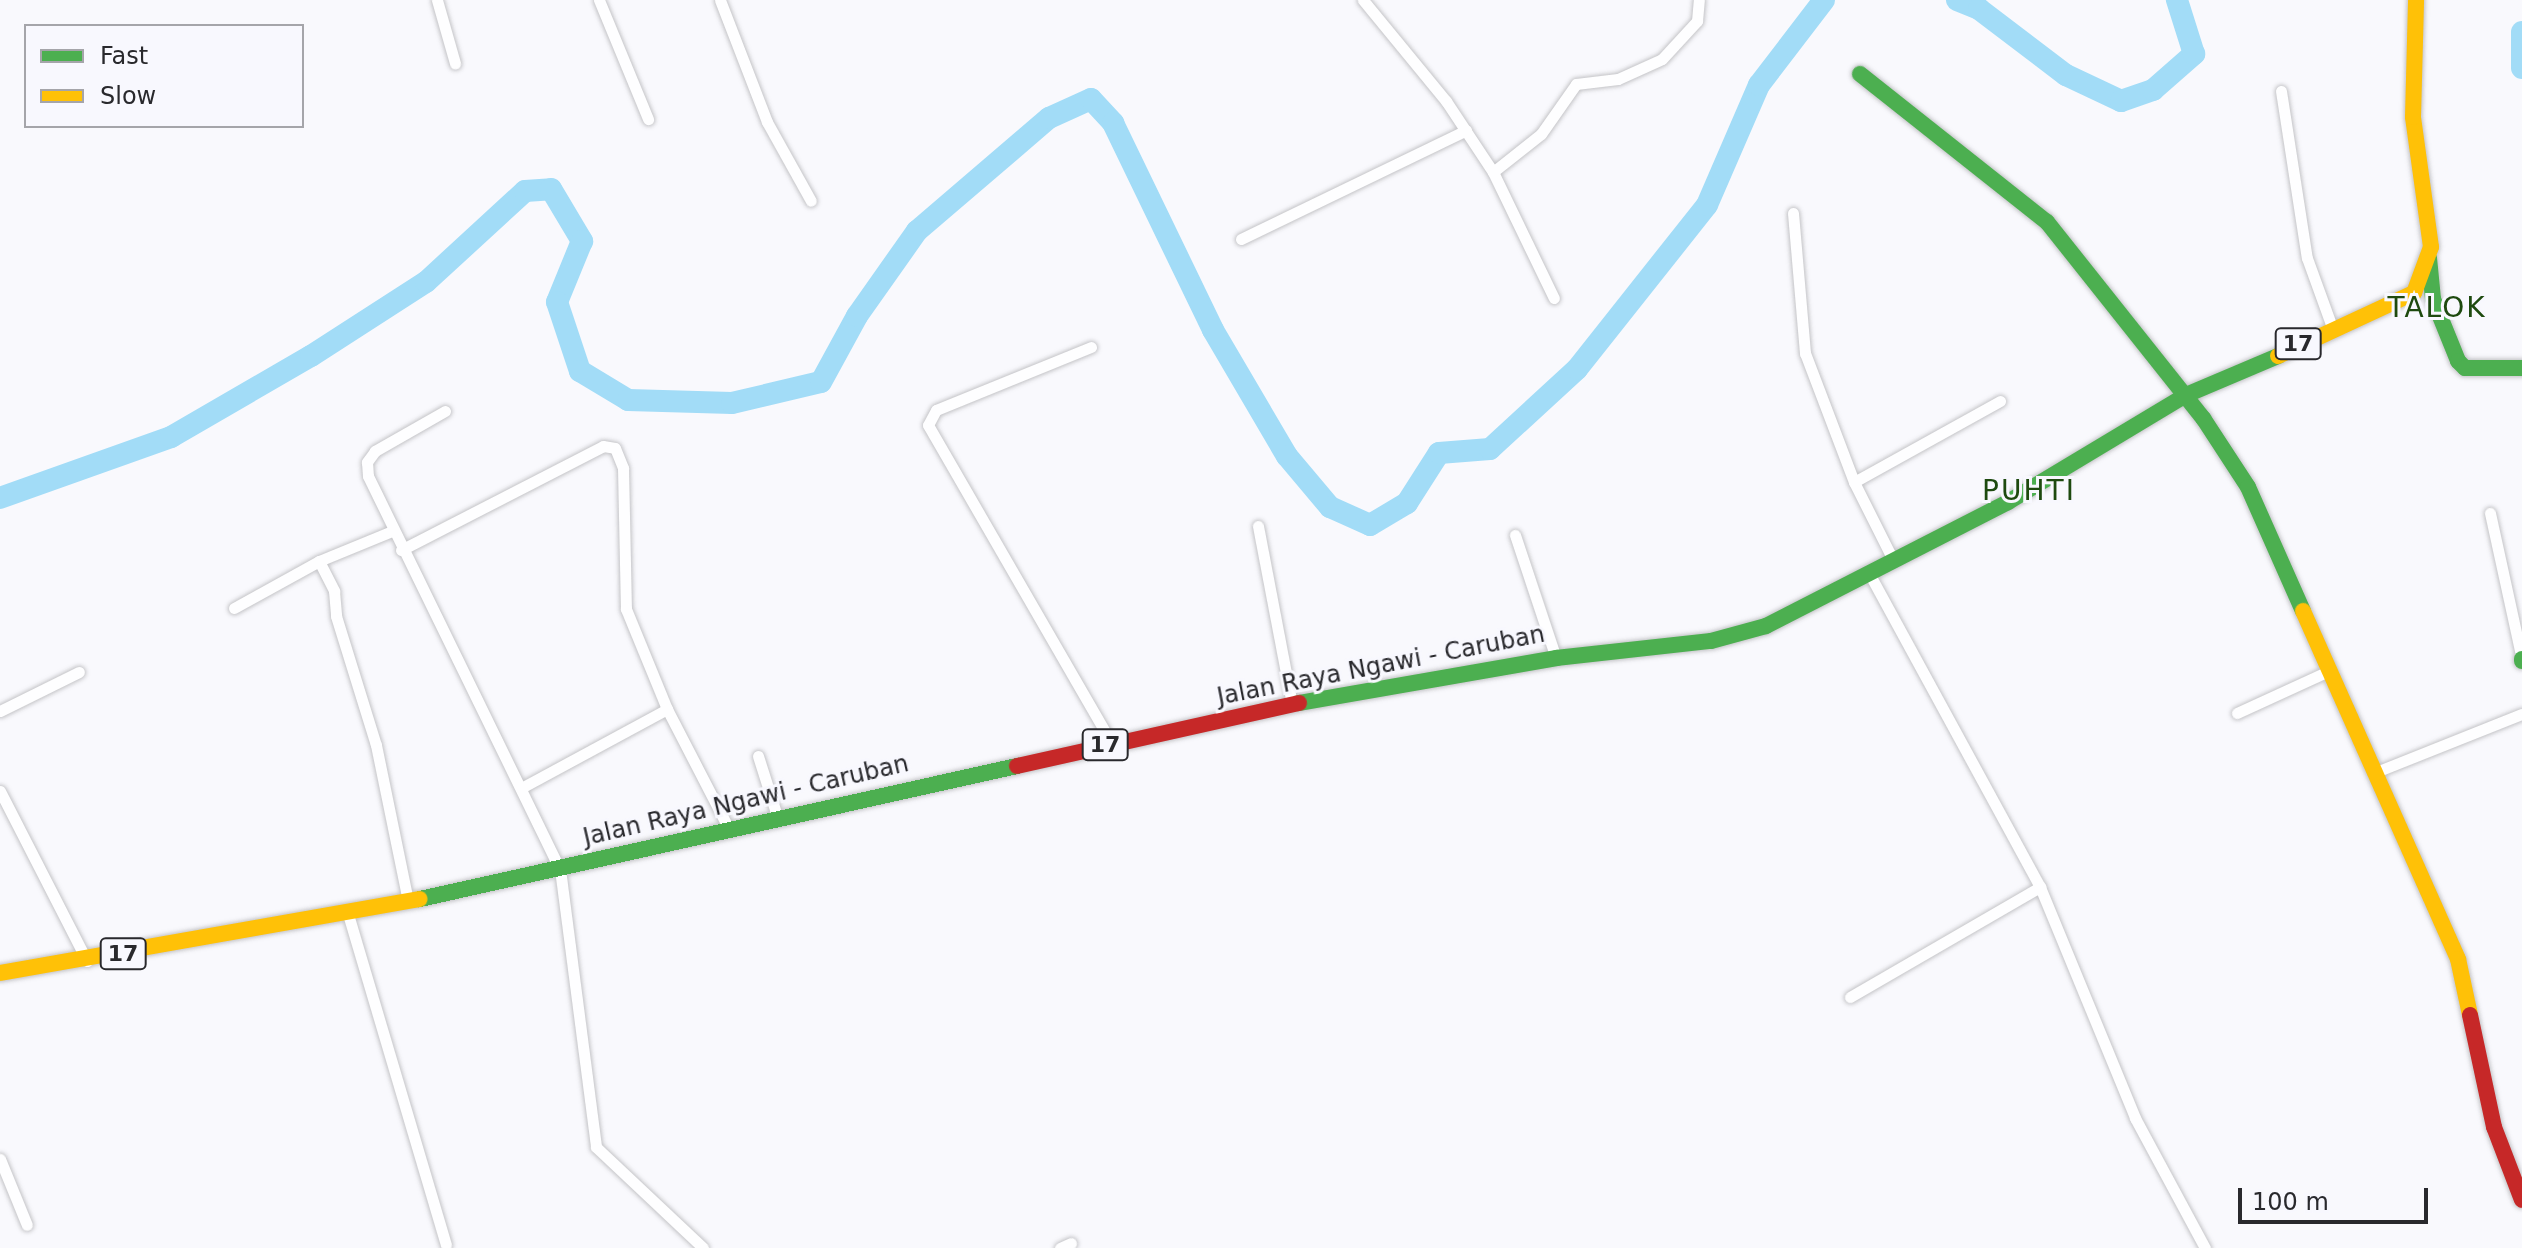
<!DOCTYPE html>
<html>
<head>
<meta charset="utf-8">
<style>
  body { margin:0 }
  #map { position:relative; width:2522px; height:1248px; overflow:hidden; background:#f9f9fd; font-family:"DejaVu Sans",sans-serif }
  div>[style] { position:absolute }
  .river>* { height:22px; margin:-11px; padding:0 11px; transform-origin:11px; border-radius:11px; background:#a2dcf7 }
  .roads { filter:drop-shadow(0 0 2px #c4c4c7) drop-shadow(0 0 2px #c4c4c7) }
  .street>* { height:11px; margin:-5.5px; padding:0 5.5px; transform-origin:5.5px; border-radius:5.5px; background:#fefeff }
  .fast>* { height:16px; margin:-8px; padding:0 8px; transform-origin:8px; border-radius:8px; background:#4caf50 }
  .slow>* { height:16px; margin:-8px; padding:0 8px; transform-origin:8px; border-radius:8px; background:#ffc107 }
  .jam>* { height:16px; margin:-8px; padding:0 8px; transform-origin:8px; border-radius:8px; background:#c62828 }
  span { translate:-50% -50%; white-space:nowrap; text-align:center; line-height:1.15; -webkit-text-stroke:6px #f8f8fe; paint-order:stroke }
  .shield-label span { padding:2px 6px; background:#f8f8fe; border:2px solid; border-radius:6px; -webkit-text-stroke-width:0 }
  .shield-label { font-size:22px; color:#29292d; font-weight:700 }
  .street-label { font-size:24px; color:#29292d }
  .quarter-label { font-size:28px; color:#1e4a0f; letter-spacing:2px }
  .legend { position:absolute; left:24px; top:24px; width:280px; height:104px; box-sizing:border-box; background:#f8f8fe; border:2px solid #a5a5aa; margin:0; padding:10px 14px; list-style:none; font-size:24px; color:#29292d }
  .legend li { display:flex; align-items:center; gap:16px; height:40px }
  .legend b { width:40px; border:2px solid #a5a5aa }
  .scale { position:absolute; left:2238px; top:1188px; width:190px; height:36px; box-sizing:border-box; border:4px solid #29292d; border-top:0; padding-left:10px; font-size:24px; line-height:28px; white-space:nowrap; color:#29292d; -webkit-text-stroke:6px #f8f8fe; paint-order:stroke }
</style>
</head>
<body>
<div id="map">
  <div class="river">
    <div style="left:1957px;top:0;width:24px;rotate:22deg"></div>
    <div style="left:1979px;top:9px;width:109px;rotate:37.2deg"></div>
    <div style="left:2066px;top:75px;width:61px;rotate:25.3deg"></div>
    <div style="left:2121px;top:101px;width:34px;rotate:-19deg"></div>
    <div style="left:2153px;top:90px;width:55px;rotate:-41.3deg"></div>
    <div style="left:2194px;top:54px;width:57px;rotate:-107.5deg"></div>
    <div style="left:2522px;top:32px;width:36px;rotate:90deg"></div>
    <div style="left:0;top:498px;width:182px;rotate:-19.6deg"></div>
    <div style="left:171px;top:437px;width:162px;rotate:-30.1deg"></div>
    <div style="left:311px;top:356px;width:137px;rotate:-32.8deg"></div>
    <div style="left:426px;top:282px;width:134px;rotate:-42.6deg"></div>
    <div style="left:525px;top:191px;width:26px;rotate:-4deg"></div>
    <div style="left:551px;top:189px;width:61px;rotate:59.2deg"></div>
    <div style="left:582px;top:241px;width:66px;rotate:112.3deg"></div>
    <div style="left:557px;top:302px;width:73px;rotate:71.6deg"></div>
    <div style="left:580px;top:371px;width:56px;rotate:31.1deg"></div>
    <div style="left:628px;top:400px;width:104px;rotate:1.7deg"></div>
    <div style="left:732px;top:403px;width:91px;rotate:-13.3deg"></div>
    <div style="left:821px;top:382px;width:75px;rotate:-61.4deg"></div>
    <div style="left:857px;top:316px;width:104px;rotate:-54.8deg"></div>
    <div style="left:917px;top:231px;width:174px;rotate:-40.6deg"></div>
    <div style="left:1049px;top:118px;width:46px;rotate:-24.3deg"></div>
    <div style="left:1091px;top:99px;width:33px;rotate:47deg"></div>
    <div style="left:1113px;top:123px;width:230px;rotate:64.2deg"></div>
    <div style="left:1213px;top:330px;width:146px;rotate:59.6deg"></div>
    <div style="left:1287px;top:456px;width:67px;rotate:49.9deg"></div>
    <div style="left:1330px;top:507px;width:44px;rotate:24.2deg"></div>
    <div style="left:1370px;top:525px;width:43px;rotate:-30.7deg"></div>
    <div style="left:1407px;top:503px;width:59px;rotate:-57.4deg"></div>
    <div style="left:1439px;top:453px;width:51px;rotate:-4.5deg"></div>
    <div style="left:1490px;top:449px;width:118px;rotate:-42.6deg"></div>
    <div style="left:1577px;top:369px;width:209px;rotate:-51.6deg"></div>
    <div style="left:1707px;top:205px;width:131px;rotate:-66.6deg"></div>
    <div style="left:1759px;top:85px;width:107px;rotate:-52.6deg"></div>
  </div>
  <div class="roads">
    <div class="street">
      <div style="left:437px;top:0;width:66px;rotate:74.1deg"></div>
      <div style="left:599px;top:0;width:129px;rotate:67.6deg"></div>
      <div style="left:720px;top:0;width:131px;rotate:68.9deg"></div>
      <div style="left:767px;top:122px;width:90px;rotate:60.9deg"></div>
      <div style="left:1363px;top:0;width:131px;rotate:50.6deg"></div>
      <div style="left:1446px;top:101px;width:85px;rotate:56.5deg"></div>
      <div style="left:1493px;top:172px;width:140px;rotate:64.2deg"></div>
      <div style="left:2281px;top:91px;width:169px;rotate:81.2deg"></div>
      <div style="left:2307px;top:258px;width:77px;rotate:70.1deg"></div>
      <div style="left:1493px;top:172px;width:61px;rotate:-38.4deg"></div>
      <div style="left:1541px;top:134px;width:61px;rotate:-55deg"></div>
      <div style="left:1576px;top:84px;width:42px;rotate:-6.8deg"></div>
      <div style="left:1618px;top:79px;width:48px;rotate:-24.4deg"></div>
      <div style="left:1662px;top:59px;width:52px;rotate:-47.4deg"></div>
      <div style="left:1697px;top:21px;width:21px;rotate:-85deg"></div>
      <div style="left:1793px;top:213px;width:141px;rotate:85.1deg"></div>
      <div style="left:1805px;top:353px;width:138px;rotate:69.2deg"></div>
      <div style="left:1854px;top:482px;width:89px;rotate:63.4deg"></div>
      <div style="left:1241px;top:239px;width:250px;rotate:-25.8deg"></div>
      <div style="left:1091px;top:347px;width:167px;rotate:157.9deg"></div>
      <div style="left:936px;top:410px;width:17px;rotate:118deg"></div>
      <div style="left:928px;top:425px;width:368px;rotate:60deg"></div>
      <div style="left:445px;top:411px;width:81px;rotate:150.3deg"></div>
      <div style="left:375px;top:451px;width:14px;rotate:126deg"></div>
      <div style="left:367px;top:462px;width:14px;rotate:86deg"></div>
      <div style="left:368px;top:476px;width:437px;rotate:64deg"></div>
      <div style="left:560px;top:869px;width:280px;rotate:82.6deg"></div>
      <div style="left:596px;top:1147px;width:147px;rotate:43.3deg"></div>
      <div style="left:1854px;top:482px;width:167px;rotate:-29deg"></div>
      <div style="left:2490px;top:513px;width:150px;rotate:77.7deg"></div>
      <div style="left:1258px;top:526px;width:181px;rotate:79.2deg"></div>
      <div style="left:1515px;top:535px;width:130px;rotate:71.6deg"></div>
      <div style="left:401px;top:550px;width:227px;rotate:-27.2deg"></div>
      <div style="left:603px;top:446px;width:12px;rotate:9deg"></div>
      <div style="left:615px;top:448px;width:22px;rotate:68deg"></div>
      <div style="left:623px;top:468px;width:141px;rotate:88.8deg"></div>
      <div style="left:626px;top:609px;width:108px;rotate:67.7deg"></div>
      <div style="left:667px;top:709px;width:135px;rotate:62.7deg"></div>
      <div style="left:319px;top:561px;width:34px;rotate:63deg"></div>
      <div style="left:334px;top:591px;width:25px;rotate:85deg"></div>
      <div style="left:336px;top:616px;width:135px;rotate:72.8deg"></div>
      <div style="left:376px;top:745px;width:159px;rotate:78.4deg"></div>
      <div style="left:1870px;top:575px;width:355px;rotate:61.4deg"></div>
      <div style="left:2040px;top:887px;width:250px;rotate:67.6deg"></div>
      <div style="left:2135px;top:1118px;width:148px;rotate:61.7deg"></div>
      <div style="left:234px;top:608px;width:97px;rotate:-28.9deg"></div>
      <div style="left:319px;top:561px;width:79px;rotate:-22.3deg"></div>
      <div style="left:0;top:711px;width:88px;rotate:-26.3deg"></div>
      <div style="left:2237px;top:713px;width:103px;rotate:-24.6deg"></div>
      <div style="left:758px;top:756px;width:63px;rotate:72.4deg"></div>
      <div style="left:2376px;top:772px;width:157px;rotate:-21.7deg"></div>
      <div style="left:523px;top:787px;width:164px;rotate:-28.4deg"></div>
      <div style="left:0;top:791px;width:191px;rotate:62.9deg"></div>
      <div style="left:348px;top:914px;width:345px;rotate:73.5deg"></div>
      <div style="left:1850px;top:997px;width:220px;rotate:-30.1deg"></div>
      <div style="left:0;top:1159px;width:71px;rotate:67.8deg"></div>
      <div style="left:1060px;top:1248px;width:12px;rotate:-24deg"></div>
    </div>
    <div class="fast">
      <div style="left:1860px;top:74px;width:238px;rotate:38.4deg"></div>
      <div style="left:2047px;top:222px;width:251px;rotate:51.5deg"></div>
      <div style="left:2203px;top:418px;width:82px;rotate:56.9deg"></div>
      <div style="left:2248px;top:487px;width:136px;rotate:66.1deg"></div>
      <div style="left:2429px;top:258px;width:41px;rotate:84.4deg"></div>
      <div style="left:2433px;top:299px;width:67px;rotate:68deg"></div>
      <div style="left:2458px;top:361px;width:10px;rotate:45deg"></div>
      <div style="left:2465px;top:368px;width:57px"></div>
      <div style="left:2522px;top:659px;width:2px;rotate:90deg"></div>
      <div style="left:1299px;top:703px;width:261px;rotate:-9.9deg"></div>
      <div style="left:1556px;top:658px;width:156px;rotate:-6.3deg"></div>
      <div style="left:1711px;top:641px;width:57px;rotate:-15.3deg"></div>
      <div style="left:1766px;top:626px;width:272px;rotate:-27.1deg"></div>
      <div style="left:2008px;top:502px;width:208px;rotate:-31deg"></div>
      <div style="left:2186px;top:395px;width:100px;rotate:-23deg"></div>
      <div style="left:420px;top:899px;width:612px;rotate:-12.56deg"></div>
    </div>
    <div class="slow">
      <div style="left:2278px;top:356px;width:150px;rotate:-24.9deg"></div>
      <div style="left:2414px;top:293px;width:49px;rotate:-69.7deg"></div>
      <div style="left:2431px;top:247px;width:131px;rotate:-97.9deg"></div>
      <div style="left:2413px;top:117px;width:117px;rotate:-88.5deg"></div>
      <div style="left:2303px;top:611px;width:381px;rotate:66deg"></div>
      <div style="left:2458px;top:959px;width:57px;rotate:77.9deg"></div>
      <div style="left:0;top:973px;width:426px;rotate:-10deg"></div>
    </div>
    <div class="jam">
      <div style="left:1017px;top:766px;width:289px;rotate:-12.6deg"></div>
      <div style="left:2470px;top:1015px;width:115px;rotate:77.9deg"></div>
      <div style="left:2494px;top:1127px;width:78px;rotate:69deg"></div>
    </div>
  </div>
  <div class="shield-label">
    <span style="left:2298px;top:344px">17</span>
    <span style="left:1105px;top:745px">17</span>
    <span style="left:123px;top:954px">17</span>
  </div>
  <div class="street-label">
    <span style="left:1381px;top:666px;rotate:-11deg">Jalan Raya Ngawi - Caruban</span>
    <span style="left:746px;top:801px;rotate:-13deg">Jalan Raya Ngawi - Caruban</span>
  </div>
  <div class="quarter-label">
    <span style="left:2437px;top:308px">TALOK</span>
    <span style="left:2029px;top:491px">PUHTI</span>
  </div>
  <ul class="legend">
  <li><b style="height:10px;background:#4caf50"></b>Fast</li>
  <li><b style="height:10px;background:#ffc107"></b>Slow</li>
  </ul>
  <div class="scale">100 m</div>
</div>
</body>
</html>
